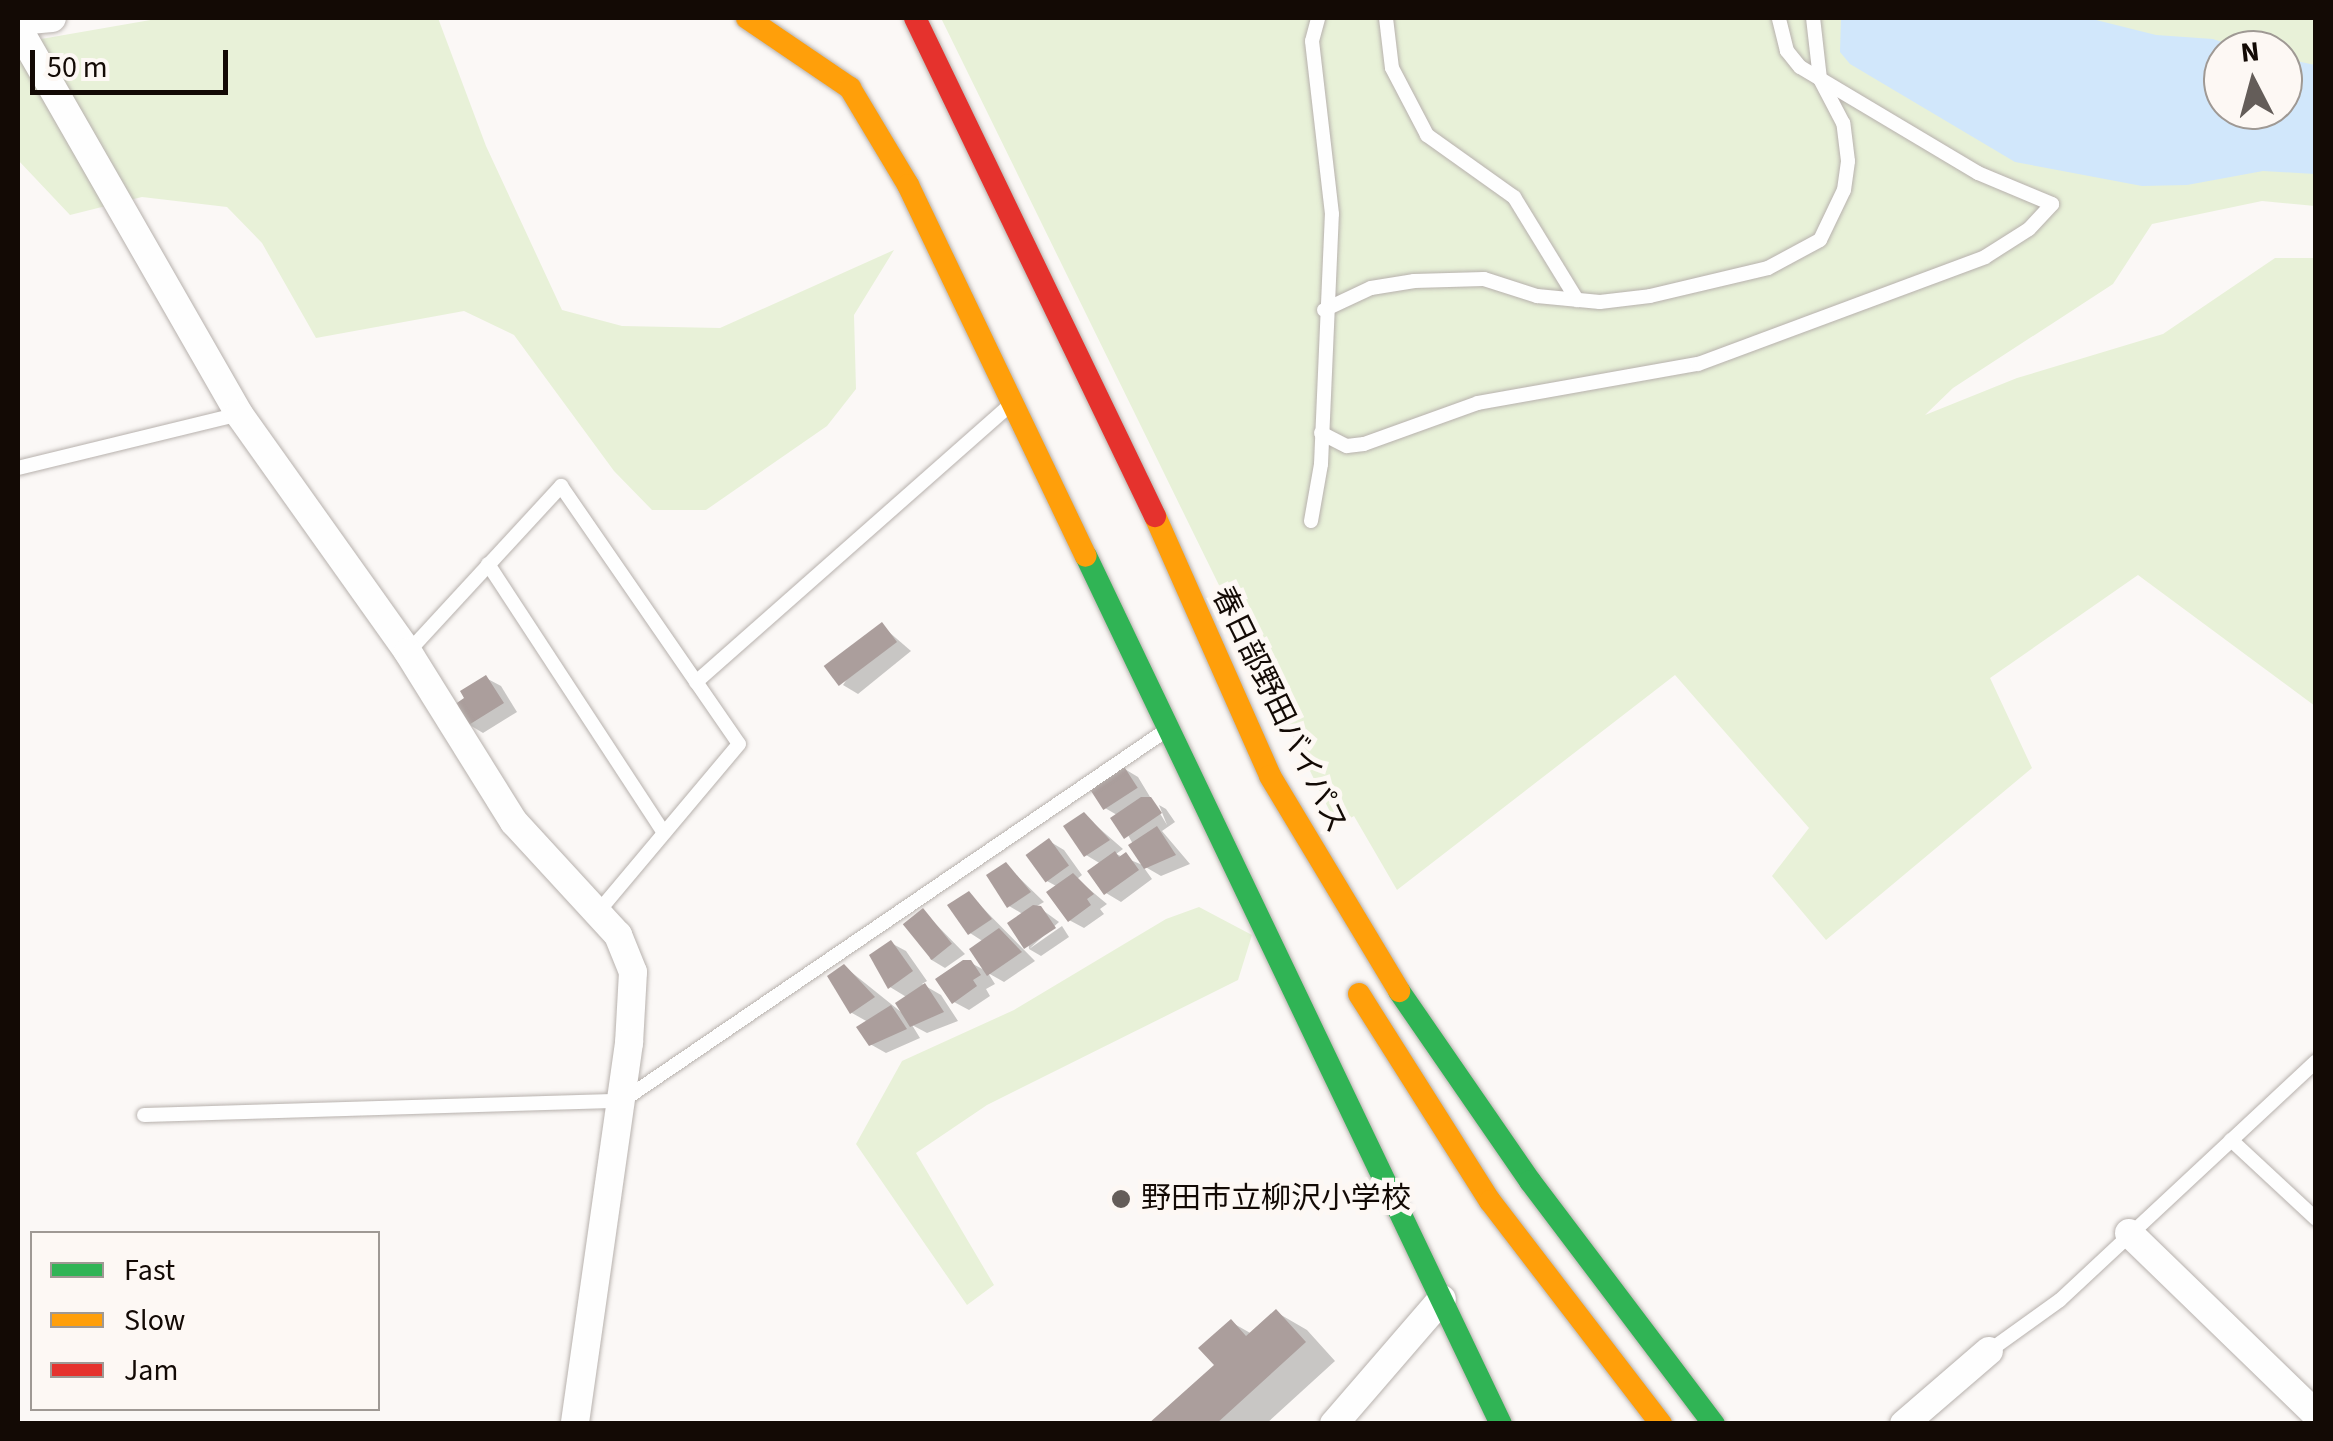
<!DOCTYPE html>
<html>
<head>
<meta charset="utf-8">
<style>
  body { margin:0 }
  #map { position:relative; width:2333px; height:1441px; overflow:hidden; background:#fbf8f6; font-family:"Source Sans 3","Noto Sans JP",sans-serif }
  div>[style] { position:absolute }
  .green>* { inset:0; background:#e8f1d8 }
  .water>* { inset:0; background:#d1e7fb }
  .shadow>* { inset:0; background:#0003 }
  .building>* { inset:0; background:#ab9e9c; transform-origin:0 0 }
  .roads { filter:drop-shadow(0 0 2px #b7b1ad) drop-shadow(0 0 2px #b7b1ad) }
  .lane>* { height:14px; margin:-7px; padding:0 7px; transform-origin:7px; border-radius:7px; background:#fefefe }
  .street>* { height:28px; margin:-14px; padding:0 14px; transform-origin:14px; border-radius:14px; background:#fefefe }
  .fast>* { height:22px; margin:-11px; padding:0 11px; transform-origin:11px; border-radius:11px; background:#30b455 }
  .slow>* { height:22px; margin:-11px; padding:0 11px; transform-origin:11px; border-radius:11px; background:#ff9f0a }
  .jam>* { height:22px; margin:-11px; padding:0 11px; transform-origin:11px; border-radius:11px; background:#e5322d }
  .dots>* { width:28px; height:28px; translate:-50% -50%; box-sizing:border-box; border:5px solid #fdf8f4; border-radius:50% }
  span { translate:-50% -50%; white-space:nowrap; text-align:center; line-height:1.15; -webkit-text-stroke:10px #fdf8f4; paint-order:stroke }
  .street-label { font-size:30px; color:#130a05 }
  .poi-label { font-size:30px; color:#130a05 }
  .left { translate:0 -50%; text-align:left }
  .frame { position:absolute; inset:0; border:20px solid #130a05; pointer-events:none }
  .legend { position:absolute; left:30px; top:1231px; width:350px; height:180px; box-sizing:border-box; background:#fdf8f4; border:2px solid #9f9994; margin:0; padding:12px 18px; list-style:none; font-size:30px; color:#130a05 }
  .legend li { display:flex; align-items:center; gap:20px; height:50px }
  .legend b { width:50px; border:2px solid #9f9994 }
  .north { position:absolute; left:2203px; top:30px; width:100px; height:100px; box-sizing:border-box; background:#fdf8f4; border:2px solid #9f9994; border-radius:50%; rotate:354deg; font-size:28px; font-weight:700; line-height:40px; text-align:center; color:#130a05 }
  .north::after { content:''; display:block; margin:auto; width:35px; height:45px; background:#645d59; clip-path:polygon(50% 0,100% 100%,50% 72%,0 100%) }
  .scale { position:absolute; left:30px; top:50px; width:198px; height:45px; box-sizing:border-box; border:5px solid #130a05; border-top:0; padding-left:12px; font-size:30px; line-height:35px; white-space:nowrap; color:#130a05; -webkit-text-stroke:8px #fdf8f4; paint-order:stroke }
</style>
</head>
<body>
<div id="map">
  <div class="green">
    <div style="clip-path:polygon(162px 18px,438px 18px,486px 146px,562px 310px,622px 326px,720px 328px,894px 250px,854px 315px,856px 389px,827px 426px,706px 510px,652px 510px,614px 471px,514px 335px,464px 311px,316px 338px,262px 243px,227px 207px,142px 197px,70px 215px,18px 160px,18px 43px)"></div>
    <div style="clip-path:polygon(evenodd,941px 18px,2315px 18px,2315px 206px,2262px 201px,2152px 224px,2113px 284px,1953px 388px,1925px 415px,2017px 378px,2163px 334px,2275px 258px,2315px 258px,2315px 706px,2138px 575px,1990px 678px,2032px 768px,1826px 940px,1772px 876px,1809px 828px,1675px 675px,1397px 890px,1354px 816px,1337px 826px,941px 18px,2223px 50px,2283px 50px,2283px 110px,2223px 110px,2223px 50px)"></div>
    <div style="clip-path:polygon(1199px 907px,1252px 935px,1238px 980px,987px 1105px,916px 1153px,994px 1285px,967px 1305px,856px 1144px,902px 1061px,1014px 1010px,1166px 919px)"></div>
  </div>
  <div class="water">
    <div style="clip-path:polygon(1841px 18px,2088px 18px,2156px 35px,2213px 39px,2246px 50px,2223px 50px,2223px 110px,2283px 110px,2283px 58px,2315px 65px,2315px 174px,2263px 171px,2187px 185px,2142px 186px,2015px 162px,1850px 64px,1840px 52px)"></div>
  </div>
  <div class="shadow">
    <div style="clip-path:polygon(882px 626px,911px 651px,858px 694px,843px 685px)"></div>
    <div style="clip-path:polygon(486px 678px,501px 686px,517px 712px,483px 733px,468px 724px)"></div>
    <div style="clip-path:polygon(1123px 768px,1138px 777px,1167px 825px,1159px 805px,1166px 809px,1175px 822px,1162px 831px,1190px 864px,1161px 876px,1142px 865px,1152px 879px,1121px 902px,1106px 893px,1101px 864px,1086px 855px,1084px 815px,1123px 849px,1116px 854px,1145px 866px,1117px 815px,1105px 808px)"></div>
    <div style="clip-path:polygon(1049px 841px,1064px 850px,1082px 875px,1077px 879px,1107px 904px,1100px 909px,1104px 914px,1084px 928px,1069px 920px,1058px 887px,1047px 881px)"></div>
    <div style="clip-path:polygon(1006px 865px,1044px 902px,1037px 906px,1059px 922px,1029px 949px,1026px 916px,1009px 906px)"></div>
    <div style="clip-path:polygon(969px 894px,1035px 961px,1004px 982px,988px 973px,995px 984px,986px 989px,990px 996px,969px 1010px,954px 1002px,971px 963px,988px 972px,984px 942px,970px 933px)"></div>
    <div style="clip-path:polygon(923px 911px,965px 954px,945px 968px,930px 959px)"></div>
    <div style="clip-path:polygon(1062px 926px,1069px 937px,1041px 956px,1029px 949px)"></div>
    <div style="clip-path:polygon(891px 943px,906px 951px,927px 981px,922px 984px,941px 995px,958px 1021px,927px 1033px,912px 1025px,920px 1038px,886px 1053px,870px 1044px,868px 1022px,852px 1013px,845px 967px,906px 1016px,908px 998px,890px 987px)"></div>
    <div style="clip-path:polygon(1276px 1312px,1307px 1330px,1335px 1361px,1266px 1424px,1152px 1424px,1218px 1365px,1231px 1322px,1252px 1334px)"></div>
  </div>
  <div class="building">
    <div style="left:882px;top:622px;width:25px;height:73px;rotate:53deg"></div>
    <div style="clip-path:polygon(486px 675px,504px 703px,467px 726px,454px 705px,464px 698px,460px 691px)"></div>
    <div style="left:1123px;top:765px;width:27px;height:41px;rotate:57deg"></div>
    <div style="clip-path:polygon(1141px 797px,1151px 797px,1162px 813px,1124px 839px,1110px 818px)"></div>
    <div style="clip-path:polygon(1084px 812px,1110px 840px,1084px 857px,1063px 826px)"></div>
    <div style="clip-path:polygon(1157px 826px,1176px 855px,1144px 869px,1128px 845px)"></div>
    <div style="left:1049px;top:838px;width:34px;height:29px;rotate:54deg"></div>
    <div style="clip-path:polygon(1115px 851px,1119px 857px,1126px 852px,1139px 870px,1104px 895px,1087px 871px)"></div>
    <div style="clip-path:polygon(1006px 862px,1031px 892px,1007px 908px,986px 875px)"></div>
    <div style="clip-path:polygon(1073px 873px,1094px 894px,1087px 899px,1091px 905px,1068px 922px,1046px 892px)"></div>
    <div style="clip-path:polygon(969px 891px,992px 919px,968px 935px,947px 905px)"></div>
    <div style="clip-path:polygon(1033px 905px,1041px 906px,1056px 928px,1024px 949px,1007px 923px)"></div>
    <div style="left:923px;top:908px;width:46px;height:26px;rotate:51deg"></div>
    <div style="clip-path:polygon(999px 928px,1022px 952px,987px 976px,969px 949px)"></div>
    <div style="clip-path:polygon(891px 940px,913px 971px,888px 989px,869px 955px)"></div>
    <div style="clip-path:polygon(963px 960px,971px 960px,981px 975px,973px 980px,977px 986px,952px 1004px,935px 979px)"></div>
    <div style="clip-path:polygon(844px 964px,875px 997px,850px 1014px,827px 976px)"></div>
    <div style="clip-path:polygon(925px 983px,944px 1012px,910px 1027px,895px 1003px)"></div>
    <div style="clip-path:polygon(891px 1005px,907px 1029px,869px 1046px,856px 1027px)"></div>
    <div style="clip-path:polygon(1276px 1309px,1306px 1342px,1216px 1424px,1148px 1424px,1214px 1365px,1198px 1348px,1231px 1319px,1246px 1336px)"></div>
  </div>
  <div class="roads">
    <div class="lane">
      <div style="left:1386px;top:18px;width:50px;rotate:83.2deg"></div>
      <div style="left:1392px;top:68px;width:76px;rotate:62.4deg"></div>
      <div style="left:1427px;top:135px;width:107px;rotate:35.5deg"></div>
      <div style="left:1514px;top:197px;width:121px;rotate:58.5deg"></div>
      <div style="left:1324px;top:310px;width:52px;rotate:-25.1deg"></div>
      <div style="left:1371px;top:288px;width:44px;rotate:-9.2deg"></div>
      <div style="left:1414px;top:281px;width:70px;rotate:-1.6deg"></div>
      <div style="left:1484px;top:279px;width:56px;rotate:17.8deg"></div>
      <div style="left:1537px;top:296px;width:63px;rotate:5.4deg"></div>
      <div style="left:1600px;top:302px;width:50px;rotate:-6.8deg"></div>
      <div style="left:1650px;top:296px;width:121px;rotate:-13.3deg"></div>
      <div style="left:1768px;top:268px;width:59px;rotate:-28.3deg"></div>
      <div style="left:1820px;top:240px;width:55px;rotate:-64.4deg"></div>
      <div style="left:1844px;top:190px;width:29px;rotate:-82deg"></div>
      <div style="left:1848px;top:161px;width:38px;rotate:-97deg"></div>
      <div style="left:1843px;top:123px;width:50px;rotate:-117.6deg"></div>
      <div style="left:1820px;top:79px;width:61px;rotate:-96.5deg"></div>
      <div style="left:1321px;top:433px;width:29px;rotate:27deg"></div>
      <div style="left:1347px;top:446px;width:17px;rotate:-7deg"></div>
      <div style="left:1364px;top:444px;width:121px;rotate:-19.8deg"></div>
      <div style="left:1478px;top:403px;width:223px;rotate:-10.1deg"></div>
      <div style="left:1698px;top:364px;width:306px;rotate:-20.4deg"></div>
      <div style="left:1985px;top:257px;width:52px;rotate:-32.5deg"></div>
      <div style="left:2029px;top:229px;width:34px;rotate:-47deg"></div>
      <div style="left:2052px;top:204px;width:80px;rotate:-157.3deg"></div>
      <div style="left:1978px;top:173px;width:207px;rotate:-149.2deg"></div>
      <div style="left:1800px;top:67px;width:21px;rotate:-129deg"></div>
      <div style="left:1787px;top:51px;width:34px;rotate:-104deg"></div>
      <div style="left:18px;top:468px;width:228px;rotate:-13.7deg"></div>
      <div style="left:1311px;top:521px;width:58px;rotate:-80deg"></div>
      <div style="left:1321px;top:464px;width:250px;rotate:-87.5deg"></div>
      <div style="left:1332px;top:214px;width:174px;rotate:-96.6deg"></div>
      <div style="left:1312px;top:41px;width:24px;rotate:-75deg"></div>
      <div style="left:488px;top:564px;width:321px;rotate:56.8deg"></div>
      <div style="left:408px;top:652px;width:226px;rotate:-47.3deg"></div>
      <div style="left:561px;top:486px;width:313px;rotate:55.4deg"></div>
      <div style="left:739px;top:744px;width:221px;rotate:130deg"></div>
      <div style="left:696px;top:682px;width:420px;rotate:-41.4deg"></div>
      <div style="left:144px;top:1115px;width:478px;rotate:-1.7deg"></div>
      <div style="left:622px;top:1101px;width:657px;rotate:-34.27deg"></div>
      <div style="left:2231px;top:1140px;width:116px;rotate:42.9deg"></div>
      <div style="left:1989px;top:1351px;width:87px;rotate:-35.7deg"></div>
      <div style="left:2060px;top:1300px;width:350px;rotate:-43deg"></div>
    </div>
    <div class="street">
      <div style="left:18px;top:21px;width:34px;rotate:-5deg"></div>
      <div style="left:18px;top:28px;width:445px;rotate:60.2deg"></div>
      <div style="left:239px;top:414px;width:292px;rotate:54.6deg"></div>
      <div style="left:408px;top:652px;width:200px;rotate:58.1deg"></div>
      <div style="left:514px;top:822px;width:154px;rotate:47.4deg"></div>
      <div style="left:618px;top:935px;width:40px;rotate:68deg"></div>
      <div style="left:633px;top:972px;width:71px;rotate:93.2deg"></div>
      <div style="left:629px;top:1043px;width:385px;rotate:98.1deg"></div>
      <div style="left:2129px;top:1233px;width:260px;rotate:44.1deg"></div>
      <div style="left:1334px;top:1424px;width:165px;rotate:-49.2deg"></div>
      <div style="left:1904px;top:1424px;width:112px;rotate:-40.7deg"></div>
    </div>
    <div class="fast">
      <div style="left:1086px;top:556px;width:962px;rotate:64.45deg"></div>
      <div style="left:1399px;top:991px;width:231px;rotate:55.4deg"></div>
      <div style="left:1530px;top:1181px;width:305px;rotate:52.9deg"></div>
    </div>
    <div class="slow">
      <div style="left:747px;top:18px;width:125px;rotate:34.2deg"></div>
      <div style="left:850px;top:88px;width:113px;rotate:59.1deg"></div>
      <div style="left:908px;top:185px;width:411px;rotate:64.4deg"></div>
      <div style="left:1155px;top:516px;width:284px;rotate:66.1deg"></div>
      <div style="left:1270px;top:776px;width:251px;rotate:59deg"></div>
      <div style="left:1359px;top:994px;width:245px;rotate:57.7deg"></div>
      <div style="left:1490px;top:1201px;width:281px;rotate:52.5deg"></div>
    </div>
    <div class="jam">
      <div style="left:915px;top:18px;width:553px;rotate:64.27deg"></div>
    </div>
  </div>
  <div class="dots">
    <div style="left:1121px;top:1199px;background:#645d59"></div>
  </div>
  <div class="street-label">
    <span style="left:1279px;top:710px;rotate:64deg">春日部野田バイパス</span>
  </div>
  <div class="poi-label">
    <span class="left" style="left:1141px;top:1199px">野田市立柳沢小学校</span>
  </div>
  <div class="frame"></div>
  <ul class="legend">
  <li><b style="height:12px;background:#30b455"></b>Fast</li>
  <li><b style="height:12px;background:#ff9f0a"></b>Slow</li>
  <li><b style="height:12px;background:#e5322d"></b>Jam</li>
  </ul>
  <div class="north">N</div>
  <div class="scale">50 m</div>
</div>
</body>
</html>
